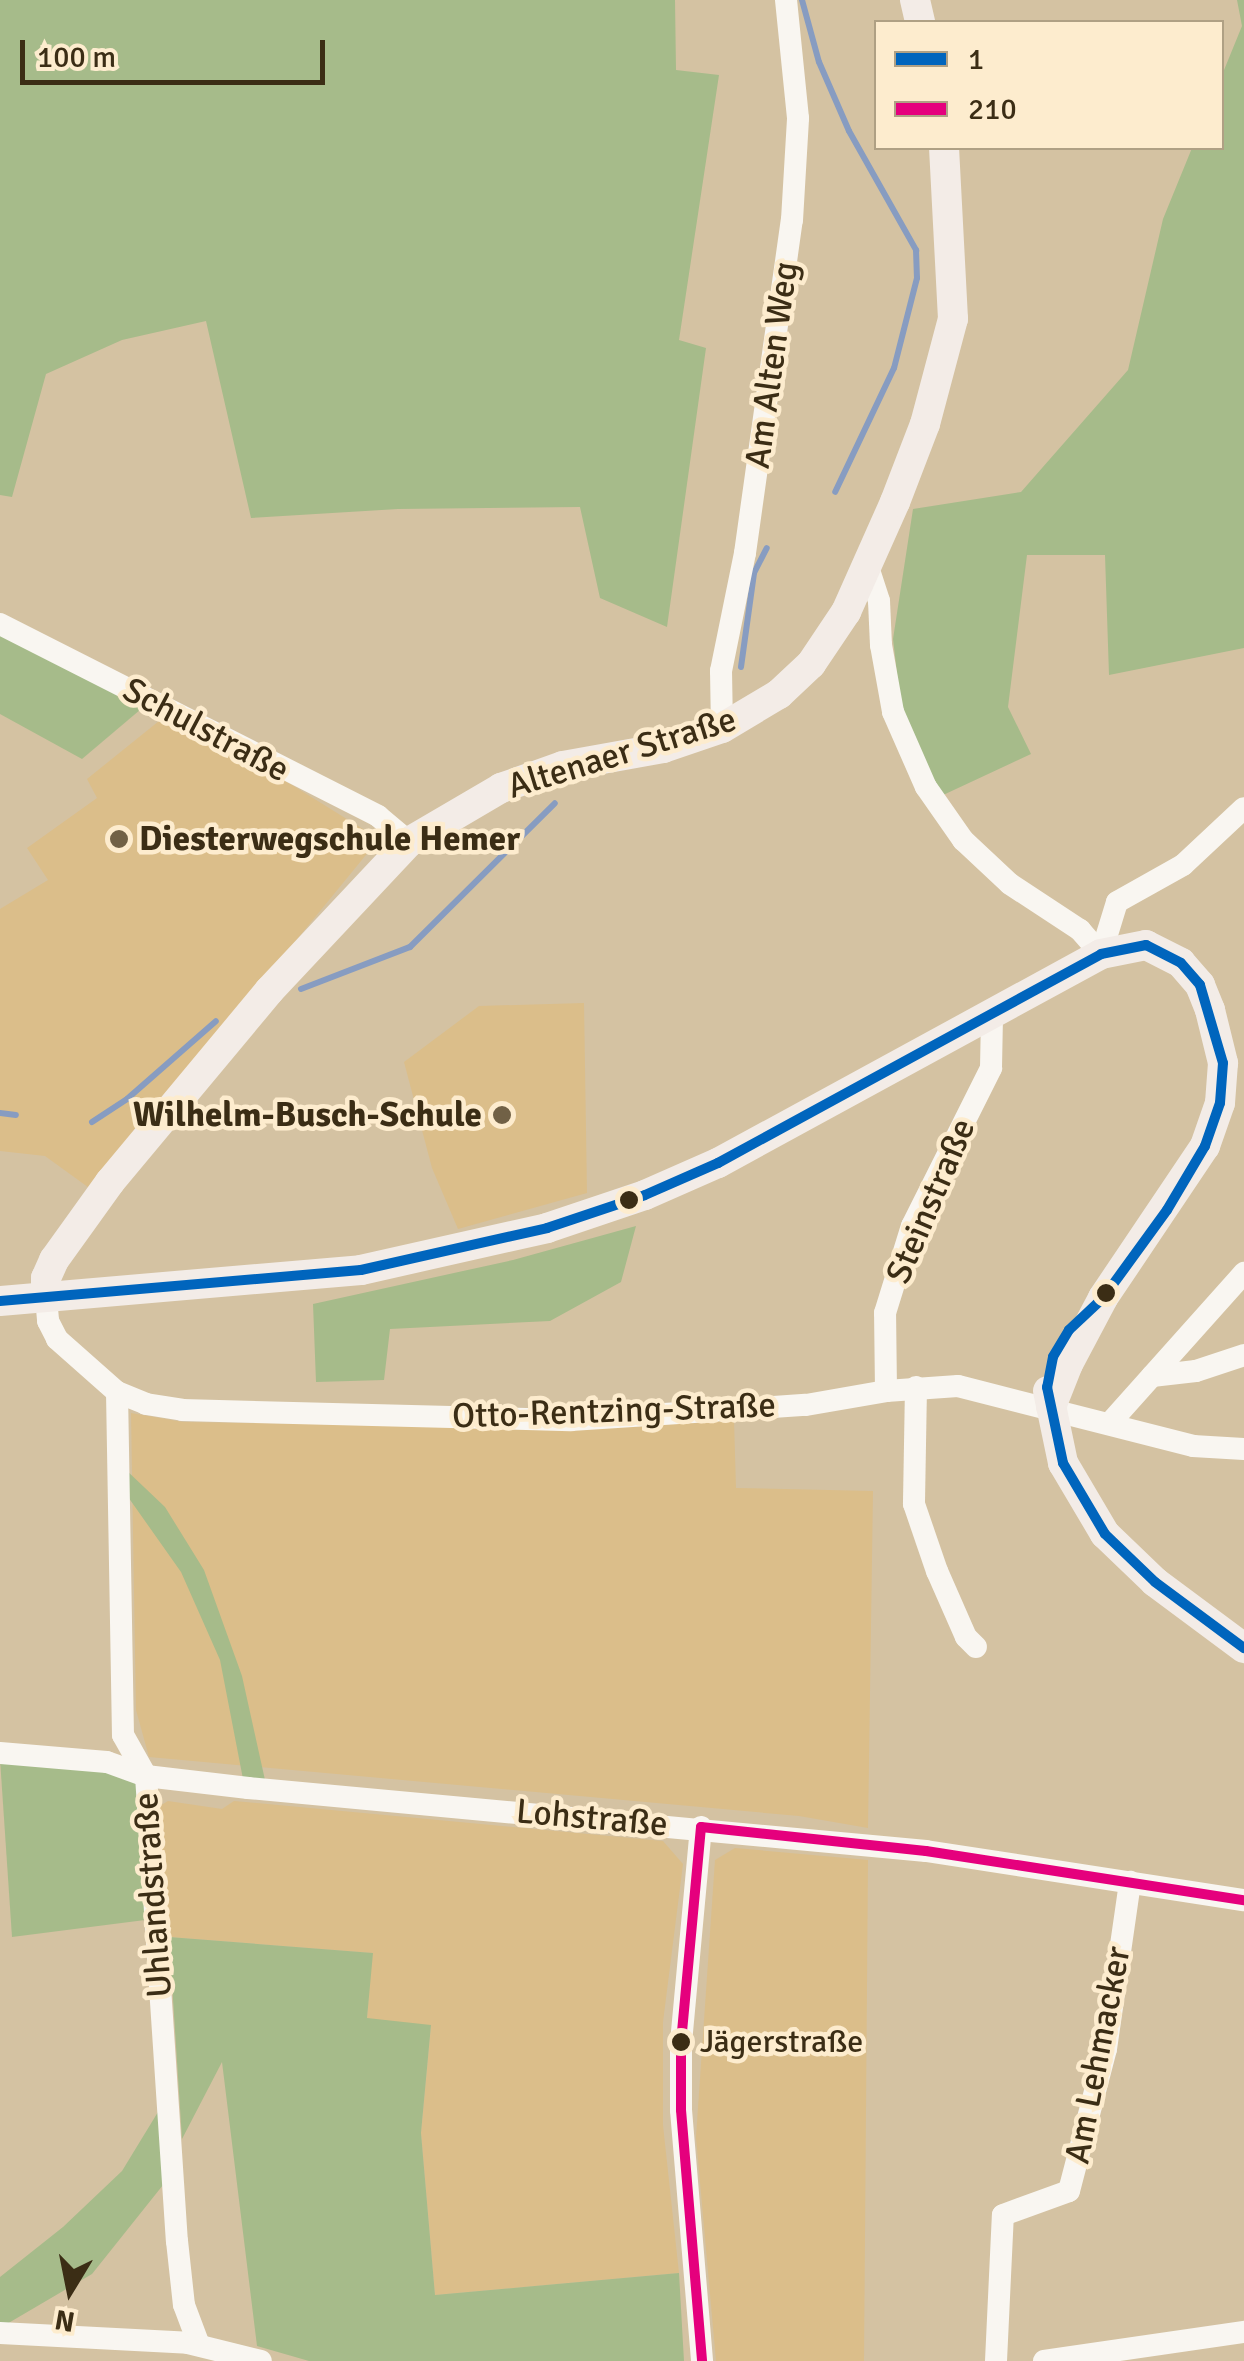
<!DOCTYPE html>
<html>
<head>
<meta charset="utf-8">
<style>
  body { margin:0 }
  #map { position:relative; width:1244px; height:2361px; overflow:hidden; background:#d4c2a2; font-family:Signika,sans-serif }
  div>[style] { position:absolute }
  .built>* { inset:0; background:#dbbe8a }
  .green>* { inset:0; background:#a6bb8a }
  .stream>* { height:6px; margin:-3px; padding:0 3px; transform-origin:3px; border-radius:3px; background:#879cc1 }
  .minor>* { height:22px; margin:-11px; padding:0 11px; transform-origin:11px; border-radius:11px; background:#f9f6f1 }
  .major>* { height:30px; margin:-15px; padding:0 15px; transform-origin:15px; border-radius:15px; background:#f3ece7 }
  .bus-1>* { height:10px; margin:-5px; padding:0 5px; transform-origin:5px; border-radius:5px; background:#0065bd }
  .bus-2>* { height:10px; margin:-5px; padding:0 5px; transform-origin:5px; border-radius:5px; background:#e5007d }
  .dots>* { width:28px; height:28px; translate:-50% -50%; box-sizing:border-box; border:5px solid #fdecce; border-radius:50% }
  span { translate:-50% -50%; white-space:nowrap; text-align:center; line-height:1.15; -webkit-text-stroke:9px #fdecce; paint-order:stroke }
  .bus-label { font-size:32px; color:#3b2d15 }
  .left { translate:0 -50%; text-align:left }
  .street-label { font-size:35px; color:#3b2d15 }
  .poi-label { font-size:35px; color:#3b2d15; font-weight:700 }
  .right { translate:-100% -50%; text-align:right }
  .legend { position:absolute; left:874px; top:20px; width:350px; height:130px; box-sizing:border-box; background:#fdecce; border:2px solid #afa084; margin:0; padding:12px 18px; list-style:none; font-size:30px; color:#3b2d15 }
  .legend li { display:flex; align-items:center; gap:20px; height:50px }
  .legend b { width:50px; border:2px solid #afa084 }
  .north { position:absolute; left:20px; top:2241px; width:100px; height:100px; -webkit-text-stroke:8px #fdecce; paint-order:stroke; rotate:190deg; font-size:28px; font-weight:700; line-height:40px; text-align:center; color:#3b2d15 }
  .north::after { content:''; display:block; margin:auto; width:35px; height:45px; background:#3b2d15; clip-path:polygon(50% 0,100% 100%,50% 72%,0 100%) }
  .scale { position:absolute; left:20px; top:40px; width:305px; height:45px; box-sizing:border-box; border:5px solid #3b2d15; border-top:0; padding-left:12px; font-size:30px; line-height:35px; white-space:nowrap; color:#3b2d15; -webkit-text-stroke:8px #fdecce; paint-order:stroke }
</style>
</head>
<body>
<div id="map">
  <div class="built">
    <div style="clip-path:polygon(159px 721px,271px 772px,379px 839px,92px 1190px,45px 1156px,0 1151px,0 909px,48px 880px,27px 848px,97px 798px,87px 779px)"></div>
    <div style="clip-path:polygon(584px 1003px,587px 1193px,458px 1229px,432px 1168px,404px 1062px,479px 1006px)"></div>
    <div style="clip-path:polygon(131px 1413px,183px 1422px,572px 1428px,734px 1420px,736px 1488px,873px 1491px,868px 1828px,799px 1816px,149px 1757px,136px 1710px)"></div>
    <div style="clip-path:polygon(168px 1801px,222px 1809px,234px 1801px,663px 1841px,683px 1864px,663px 2022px,663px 2125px,679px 2273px,435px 2295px,421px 2133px,431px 2026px,367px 2019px,372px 1953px,169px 1937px,158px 1807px)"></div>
    <div style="clip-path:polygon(735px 1848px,868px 1860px,864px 2361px,716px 2361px,696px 2137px,715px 1860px)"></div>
  </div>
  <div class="green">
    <div style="clip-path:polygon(0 0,675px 0,676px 70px,719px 75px,679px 340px,706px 348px,667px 627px,600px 598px,580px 507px,398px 509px,251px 518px,206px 321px,122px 340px,46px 374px,12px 497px,0 495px)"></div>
    <div style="clip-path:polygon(1237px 0,1244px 0,1244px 648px,1109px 675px,1105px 555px,1027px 555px,1008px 707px,1031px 754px,941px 796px,901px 708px,893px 639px,913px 509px,1021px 492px,1128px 370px,1163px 219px,1192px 148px,1222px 148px,1222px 75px,1242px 26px)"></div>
    <div style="clip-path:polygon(0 631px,147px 704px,82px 759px,0 714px)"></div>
    <div style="clip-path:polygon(636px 1226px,621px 1282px,550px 1321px,390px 1329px,384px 1380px,316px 1382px,313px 1304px,513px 1260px)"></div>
    <div style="clip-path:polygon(124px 1468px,165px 1507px,204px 1570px,242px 1676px,265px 1780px,243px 1779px,220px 1660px,181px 1572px,121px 1487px)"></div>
    <div style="clip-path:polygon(0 1759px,103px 1770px,137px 1782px,145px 1920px,12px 1937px)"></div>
    <div style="clip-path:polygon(169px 1937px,373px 1953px,367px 2018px,431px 2025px,421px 2133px,435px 2295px,679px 2273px,684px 2361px,309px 2361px,257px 2346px,222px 2062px,182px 2139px)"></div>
    <div style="clip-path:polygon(158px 2112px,163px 2185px,92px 2274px,0 2328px,0 2277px,63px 2227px,122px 2171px)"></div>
  </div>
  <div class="stream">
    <div style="left:802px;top:0;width:64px;rotate:74.7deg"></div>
    <div style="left:819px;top:62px;width:75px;rotate:66.5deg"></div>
    <div style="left:849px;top:131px;width:137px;rotate:60.6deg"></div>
    <div style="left:916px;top:250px;width:28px;rotate:88deg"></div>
    <div style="left:917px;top:278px;width:93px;rotate:104.3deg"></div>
    <div style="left:894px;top:368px;width:137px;rotate:115.4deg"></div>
    <div style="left:741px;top:667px;width:95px;rotate:-82.1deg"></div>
    <div style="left:754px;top:573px;width:28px;rotate:-63deg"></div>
    <div style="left:301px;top:989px;width:117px;rotate:-21.1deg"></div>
    <div style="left:410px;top:947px;width:204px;rotate:-44.8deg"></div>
    <div style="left:0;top:1113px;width:16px;rotate:7deg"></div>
    <div style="left:92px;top:1122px;width:42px;rotate:-33.3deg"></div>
    <div style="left:127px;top:1099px;width:118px;rotate:-41.2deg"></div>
  </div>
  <div class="minor">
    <div style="left:868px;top:567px;width:36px;rotate:72deg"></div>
    <div style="left:879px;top:601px;width:44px;rotate:87.4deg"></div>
    <div style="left:881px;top:645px;width:68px;rotate:79.8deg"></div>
    <div style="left:893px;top:712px;width:82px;rotate:66.3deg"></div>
    <div style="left:926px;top:787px;width:65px;rotate:55.1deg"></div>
    <div style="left:963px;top:840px;width:64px;rotate:43.1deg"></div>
    <div style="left:1010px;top:884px;width:84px;rotate:33.3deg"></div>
    <div style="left:1080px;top:930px;width:32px;rotate:49deg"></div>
    <div style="left:0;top:624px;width:424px;rotate:26.9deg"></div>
    <div style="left:378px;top:816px;width:40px;rotate:40deg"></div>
    <div style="left:722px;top:728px;width:57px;rotate:-91deg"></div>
    <div style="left:721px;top:671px;width:120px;rotate:-78.5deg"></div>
    <div style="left:745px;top:553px;width:336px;rotate:-82deg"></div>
    <div style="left:792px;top:220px;width:102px;rotate:-86.6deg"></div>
    <div style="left:798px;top:118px;width:119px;rotate:-95.8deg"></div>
    <div style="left:1101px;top:954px;width:54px;rotate:-72.9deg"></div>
    <div style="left:1117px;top:902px;width:76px;rotate:-29.3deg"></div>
    <div style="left:1183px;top:865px;width:83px;rotate:-43.1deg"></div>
    <div style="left:46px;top:1297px;width:24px;rotate:85deg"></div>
    <div style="left:48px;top:1321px;width:20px;rotate:63deg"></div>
    <div style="left:57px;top:1339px;width:80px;rotate:41.5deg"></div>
    <div style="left:117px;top:1392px;width:31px;rotate:22deg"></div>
    <div style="left:146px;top:1404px;width:36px;rotate:9deg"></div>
    <div style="left:182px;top:1410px;width:389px;rotate:1.5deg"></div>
    <div style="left:571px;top:1420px;width:235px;rotate:-3.7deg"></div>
    <div style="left:806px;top:1405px;width:81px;rotate:-9.9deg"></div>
    <div style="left:886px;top:1391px;width:72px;rotate:-4deg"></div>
    <div style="left:958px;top:1386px;width:243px;rotate:14.3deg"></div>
    <div style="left:1193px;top:1446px;width:51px;rotate:3.4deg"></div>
    <div style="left:1152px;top:1376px;width:44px;rotate:-6.5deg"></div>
    <div style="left:1196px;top:1371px;width:51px;rotate:-18.4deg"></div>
    <div style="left:916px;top:1387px;width:117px;rotate:91deg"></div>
    <div style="left:914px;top:1504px;width:71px;rotate:71.1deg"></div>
    <div style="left:937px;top:1571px;width:72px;rotate:66.3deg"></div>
    <div style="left:966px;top:1637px;width:14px;rotate:45deg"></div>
    <div style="left:886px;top:1391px;width:78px;rotate:-90.7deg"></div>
    <div style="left:885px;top:1313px;width:91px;rotate:-72.8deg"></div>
    <div style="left:912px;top:1226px;width:177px;rotate:-63.4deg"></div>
    <div style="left:991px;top:1068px;width:53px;rotate:-88.9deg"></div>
    <div style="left:117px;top:1392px;width:343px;rotate:89deg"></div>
    <div style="left:123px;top:1735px;width:47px;rotate:60.7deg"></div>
    <div style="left:146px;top:1776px;width:466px;rotate:86.2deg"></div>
    <div style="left:177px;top:2241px;width:64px;rotate:83.8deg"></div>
    <div style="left:184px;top:2305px;width:43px;rotate:69.4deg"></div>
    <div style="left:1109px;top:1424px;width:203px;rotate:-48.2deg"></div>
    <div style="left:0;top:1753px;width:107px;rotate:4.8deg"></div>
    <div style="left:107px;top:1762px;width:41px;rotate:19.7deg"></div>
    <div style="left:146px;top:1776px;width:103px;rotate:6.7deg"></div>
    <div style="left:248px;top:1788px;width:681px;rotate:5.31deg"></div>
    <div style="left:926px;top:1851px;width:322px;rotate:8.8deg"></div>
    <div style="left:701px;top:1827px;width:216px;rotate:95.3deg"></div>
    <div style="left:681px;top:2042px;width:68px;rotate:90deg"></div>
    <div style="left:681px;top:2110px;width:252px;rotate:85.2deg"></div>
    <div style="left:0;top:2333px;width:188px;rotate:3deg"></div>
    <div style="left:188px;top:2343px;width:75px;rotate:13.9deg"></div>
    <div style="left:996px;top:2361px;width:146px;rotate:-87.3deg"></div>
    <div style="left:1003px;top:2215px;width:70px;rotate:-20deg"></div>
    <div style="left:1069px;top:2191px;width:147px;rotate:-75.4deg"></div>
    <div style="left:1106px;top:2049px;width:169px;rotate:-81.8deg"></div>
    <div style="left:1044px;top:2361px;width:202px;rotate:-8.3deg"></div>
  </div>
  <div class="major">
    <div style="left:915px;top:0;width:23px;rotate:77deg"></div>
    <div style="left:46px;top:1297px;width:19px;rotate:-90deg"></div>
    <div style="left:46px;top:1278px;width:20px;rotate:-66deg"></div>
    <div style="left:54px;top:1260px;width:96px;rotate:-54.3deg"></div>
    <div style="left:110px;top:1182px;width:249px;rotate:-50.2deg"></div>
    <div style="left:269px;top:991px;width:204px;rotate:-46.8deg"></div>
    <div style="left:409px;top:842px;width:107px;rotate:-30.4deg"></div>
    <div style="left:501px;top:788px;width:66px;rotate:-19.5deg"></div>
    <div style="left:563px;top:766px;width:102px;rotate:-10.2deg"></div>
    <div style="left:663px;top:748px;width:62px;rotate:-18.7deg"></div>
    <div style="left:722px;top:728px;width:66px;rotate:-30.8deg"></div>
    <div style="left:779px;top:694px;width:44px;rotate:-43.2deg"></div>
    <div style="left:811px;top:664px;width:63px;rotate:-56.1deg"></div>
    <div style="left:846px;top:612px;width:120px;rotate:-66deg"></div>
    <div style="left:895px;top:502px;width:84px;rotate:-69deg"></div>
    <div style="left:925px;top:424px;width:109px;rotate:-75.1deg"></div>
    <div style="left:953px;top:319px;width:171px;rotate:-93deg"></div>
    <div style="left:0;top:1301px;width:362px;rotate:-4.9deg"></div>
    <div style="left:361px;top:1270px;width:191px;rotate:-12.7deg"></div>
    <div style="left:547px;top:1228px;width:103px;rotate:-18.6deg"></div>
    <div style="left:645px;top:1195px;width:80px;rotate:-23.7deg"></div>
    <div style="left:718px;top:1163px;width:436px;rotate:-28.6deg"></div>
    <div style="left:1101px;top:954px;width:46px;rotate:-11.3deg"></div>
    <div style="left:1146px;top:945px;width:39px;rotate:27deg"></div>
    <div style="left:1181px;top:963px;width:29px;rotate:49deg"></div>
    <div style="left:1200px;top:985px;width:27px;rotate:68deg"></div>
    <div style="left:1210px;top:1010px;width:55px;rotate:76.2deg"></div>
    <div style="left:1223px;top:1063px;width:40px;rotate:94.3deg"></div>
    <div style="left:1220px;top:1103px;width:46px;rotate:109.2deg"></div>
    <div style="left:1205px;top:1146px;width:183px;rotate:123.9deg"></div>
    <div style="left:1103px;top:1298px;width:75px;rotate:117.9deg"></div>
    <div style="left:1068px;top:1364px;width:46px;rotate:111.6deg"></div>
    <div style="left:1048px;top:1391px;width:74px;rotate:78.2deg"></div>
    <div style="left:1063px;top:1463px;width:82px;rotate:59.4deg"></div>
    <div style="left:1105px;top:1534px;width:69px;rotate:43.8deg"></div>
    <div style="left:1155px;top:1582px;width:111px;rotate:36.6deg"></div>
  </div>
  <div class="bus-1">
    <div style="left:0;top:1301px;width:362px;rotate:-4.9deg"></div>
    <div style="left:361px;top:1270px;width:191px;rotate:-12.7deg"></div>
    <div style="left:547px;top:1228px;width:103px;rotate:-18.6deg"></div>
    <div style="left:645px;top:1195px;width:80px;rotate:-23.7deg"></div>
    <div style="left:718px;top:1163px;width:436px;rotate:-28.6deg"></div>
    <div style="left:1101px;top:954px;width:46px;rotate:-11.3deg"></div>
    <div style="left:1146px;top:945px;width:39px;rotate:27deg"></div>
    <div style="left:1181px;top:963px;width:29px;rotate:49deg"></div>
    <div style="left:1200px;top:985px;width:81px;rotate:73.6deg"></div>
    <div style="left:1223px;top:1063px;width:40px;rotate:94.3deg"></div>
    <div style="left:1220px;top:1103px;width:46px;rotate:109.2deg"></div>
    <div style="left:1205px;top:1146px;width:74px;rotate:120.7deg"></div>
    <div style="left:1167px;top:1210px;width:109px;rotate:126deg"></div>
    <div style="left:1103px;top:1298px;width:47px;rotate:136.7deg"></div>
    <div style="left:1069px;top:1330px;width:31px;rotate:121deg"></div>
    <div style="left:1053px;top:1357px;width:31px;rotate:101deg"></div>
    <div style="left:1047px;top:1387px;width:78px;rotate:78.1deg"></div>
    <div style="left:1063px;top:1463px;width:82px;rotate:59.4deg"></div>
    <div style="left:1105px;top:1534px;width:69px;rotate:43.8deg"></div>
    <div style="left:1155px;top:1582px;width:111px;rotate:36.6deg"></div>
  </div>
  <div class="bus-2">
    <div style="left:701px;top:1827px;width:226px;rotate:6.1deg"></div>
    <div style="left:926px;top:1851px;width:322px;rotate:8.8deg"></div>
    <div style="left:701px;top:1827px;width:216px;rotate:95.3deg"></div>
    <div style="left:681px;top:2042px;width:68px;rotate:90deg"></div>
    <div style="left:681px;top:2110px;width:252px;rotate:85.2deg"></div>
  </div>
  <div class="dots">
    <div style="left:119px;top:839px;background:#716146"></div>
    <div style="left:502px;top:1115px;background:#716146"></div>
    <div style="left:629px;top:1200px;background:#3b2d15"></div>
    <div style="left:1106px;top:1293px;background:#3b2d15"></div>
    <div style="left:681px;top:2042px;background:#3b2d15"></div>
  </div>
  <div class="bus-label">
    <span class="left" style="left:700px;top:2042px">Jägerstraße</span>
  </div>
  <div class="street-label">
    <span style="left:772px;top:365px;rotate:-82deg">Am Alten Weg</span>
    <span style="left:206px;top:730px;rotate:28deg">Schulstraße</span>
    <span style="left:622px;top:753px;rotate:-17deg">Altenaer Straße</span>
    <span style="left:931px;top:1201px;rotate:-67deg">Steinstraße</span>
    <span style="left:614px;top:1411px;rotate:-2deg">Otto-Rentzing-Straße</span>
    <span style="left:592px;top:1818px;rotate:5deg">Lohstraße</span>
    <span style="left:153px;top:1895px;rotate:-94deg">Uhlandstraße</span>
    <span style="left:1098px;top:2055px;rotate:-79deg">Am Lehmacker</span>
  </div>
  <div class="poi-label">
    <span class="left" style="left:139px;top:839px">Diesterwegschule Hemer</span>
    <span class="right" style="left:482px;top:1115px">Wilhelm-Busch-Schule</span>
  </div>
  <ul class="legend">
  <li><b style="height:12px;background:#0065bd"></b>1</li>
  <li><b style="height:12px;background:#e5007d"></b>210</li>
  </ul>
  <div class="north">N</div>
  <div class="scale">100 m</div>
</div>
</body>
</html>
